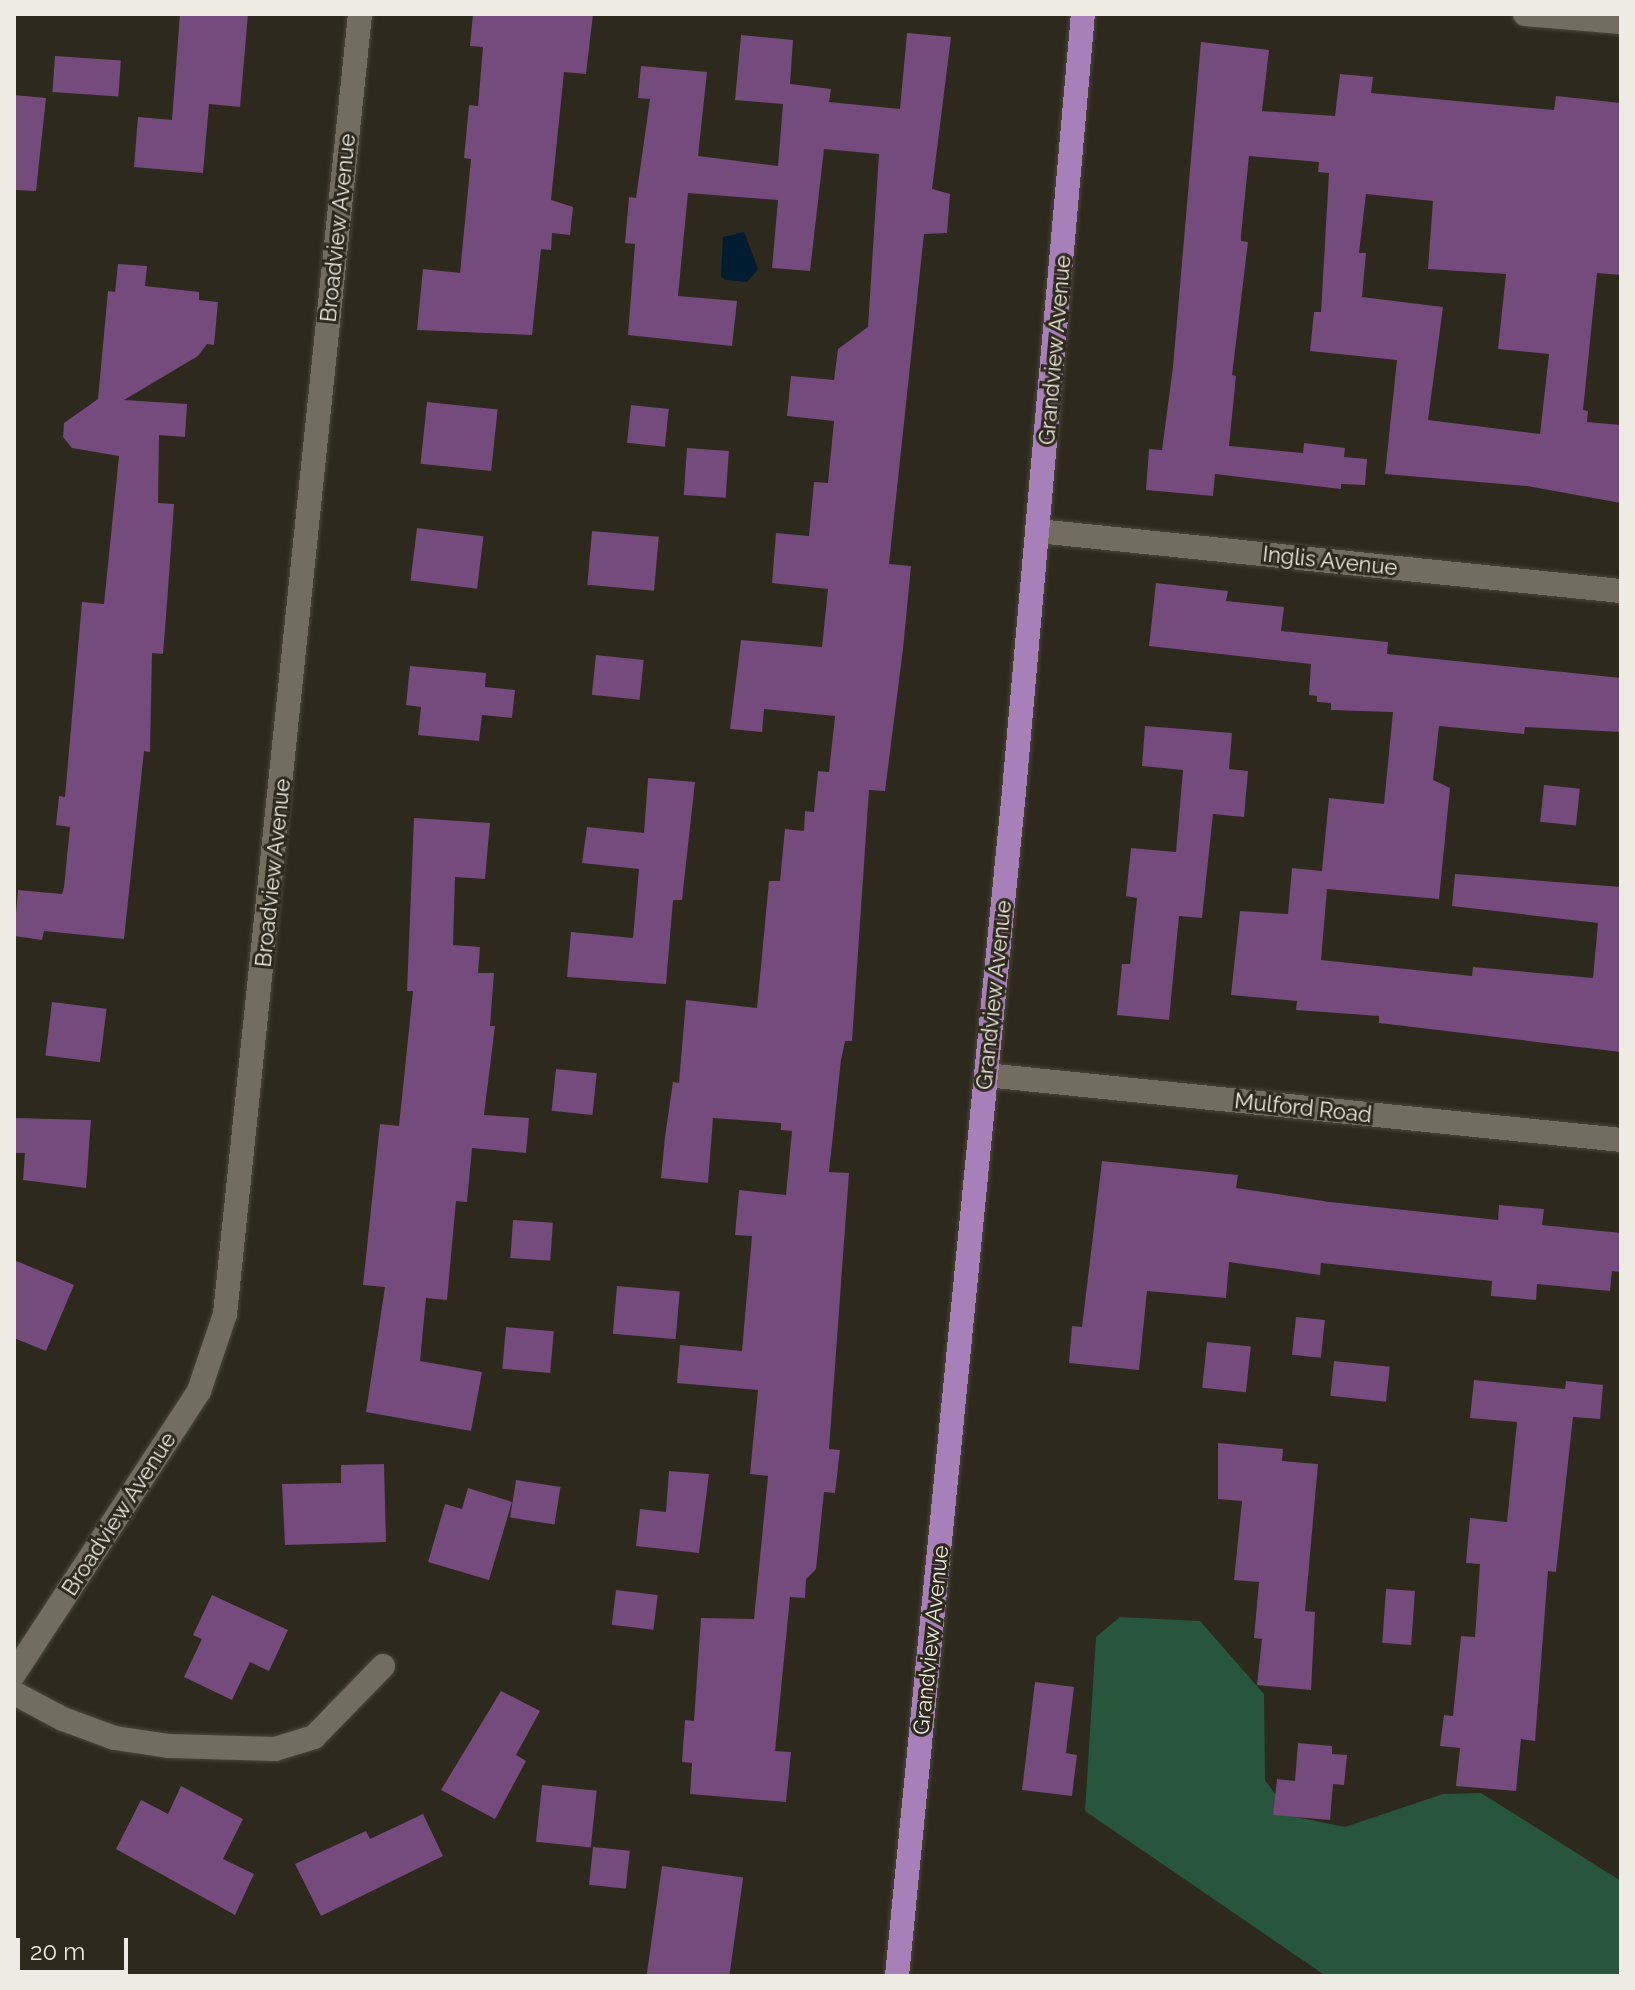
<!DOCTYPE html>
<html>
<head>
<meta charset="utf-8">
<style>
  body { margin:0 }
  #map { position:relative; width:1635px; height:1990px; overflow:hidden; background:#2d291c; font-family:Raleway,sans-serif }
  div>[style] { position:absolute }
  .green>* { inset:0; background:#27563d }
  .water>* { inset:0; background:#001c31 }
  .building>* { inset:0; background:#754a7d; transform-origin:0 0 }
  .roads { filter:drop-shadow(0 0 2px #4a463b) drop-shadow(0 0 2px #4a463b) }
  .minor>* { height:24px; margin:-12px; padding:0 12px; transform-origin:12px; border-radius:12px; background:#726d5e }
  .major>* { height:24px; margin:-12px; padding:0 12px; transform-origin:12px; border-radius:12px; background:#a880b9 }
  span { translate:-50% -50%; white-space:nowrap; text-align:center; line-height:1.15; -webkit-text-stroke:6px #2d291c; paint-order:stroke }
  .street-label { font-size:22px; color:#eeebe2 }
  .frame { position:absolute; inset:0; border:16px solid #eeebe2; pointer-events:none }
  .scale { position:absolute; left:16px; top:1938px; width:112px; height:36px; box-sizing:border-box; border:4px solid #eeebe2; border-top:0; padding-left:10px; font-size:24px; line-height:28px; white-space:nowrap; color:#eeebe2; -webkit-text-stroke:6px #2d291c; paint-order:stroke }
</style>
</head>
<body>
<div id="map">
  <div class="green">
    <div style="clip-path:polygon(1120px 1617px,1200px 1621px,1264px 1694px,1265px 1780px,1291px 1816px,1345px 1827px,1443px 1794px,1481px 1793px,1621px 1881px,1621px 1976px,1326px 1976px,1085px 1811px,1096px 1637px)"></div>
  </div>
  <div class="water">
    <div style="clip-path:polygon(744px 232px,758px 269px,747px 282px,726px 280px,721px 277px,723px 237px)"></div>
  </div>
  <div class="building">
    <div style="clip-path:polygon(180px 14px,248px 14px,240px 107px,209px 104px,203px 173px,134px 167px,138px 117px,172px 120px)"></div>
    <div style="clip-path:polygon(473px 14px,593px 14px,586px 74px,564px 72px,551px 200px,573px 207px,570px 235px,552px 233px,551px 250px,541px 249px,532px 335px,417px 330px,423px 269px,460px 273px,471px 159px,464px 158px,469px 105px,478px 106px,483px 47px,470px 46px)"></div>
    <div style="clip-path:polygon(907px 33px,951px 37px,932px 189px,950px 194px,947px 233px,924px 234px,889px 564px,911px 566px,903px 649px,885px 791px,869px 790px,852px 1041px,845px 1041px,841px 1060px,829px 1172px,849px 1173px,829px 1449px,840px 1450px,835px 1493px,824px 1492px,816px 1569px,806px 1579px,805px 1598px,790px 1597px,775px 1751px,791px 1752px,786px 1802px,690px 1794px,692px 1763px,682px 1762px,685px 1720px,694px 1721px,701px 1618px,754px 1619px,768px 1476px,750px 1474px,758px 1390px,677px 1383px,680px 1345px,742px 1351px,752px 1236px,735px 1235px,739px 1190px,786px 1195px,792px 1131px,781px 1130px,781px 1123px,713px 1118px,708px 1183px,661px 1178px,665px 1137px,673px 1082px,679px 1083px,686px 1000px,757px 1008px,769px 881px,780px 881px,785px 829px,804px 831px,805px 811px,814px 812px,818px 771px,829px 772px,835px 716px,764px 709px,762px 732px,730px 729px,741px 640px,822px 647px,828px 589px,772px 583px,776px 533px,809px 536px,814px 482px,828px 483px,834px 421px,787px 416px,791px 376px,834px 380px,838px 349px,868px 327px,879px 154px,824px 149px,810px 271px,772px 268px,778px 200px,688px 193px,678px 296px,737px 301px,732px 346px,628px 335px,635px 244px,625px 243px,629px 197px,636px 198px,650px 99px,638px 98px,641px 66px,707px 72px,698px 156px,778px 166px,783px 104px,735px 100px,741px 35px,793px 40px,790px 84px,831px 89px,829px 102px,900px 109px)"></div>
    <div style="clip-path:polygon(evenodd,1201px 42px,1269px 50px,1262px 111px,1335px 116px,1340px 74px,1373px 77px,1371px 93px,1554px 110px,1556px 96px,1621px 103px,1621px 275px,1597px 273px,1583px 410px,1588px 411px,1587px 422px,1621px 425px,1621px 503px,1527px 486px,1385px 474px,1397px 360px,1310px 351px,1314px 312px,1321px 312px,1329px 173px,1318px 172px,1319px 162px,1249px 156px,1241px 235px,1241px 241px,1248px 242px,1232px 375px,1236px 376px,1229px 446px,1303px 453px,1304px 443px,1345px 448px,1344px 457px,1367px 459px,1365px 485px,1341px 484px,1341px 489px,1215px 474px,1213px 496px,1146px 490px,1149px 449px,1162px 450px,1173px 367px,1201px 42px,1366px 194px,1433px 201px,1428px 269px,1506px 274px,1498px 349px,1549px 354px,1540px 434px,1428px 420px,1443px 307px,1362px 297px,1366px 253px,1359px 253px,1366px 194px)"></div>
    <div style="left:55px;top:56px;width:66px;height:36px;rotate:4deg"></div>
    <div style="clip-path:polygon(14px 95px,46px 98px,36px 191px,14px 190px)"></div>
    <div style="clip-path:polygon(118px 264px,147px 266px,145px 286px,199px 292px,199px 300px,218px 302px,214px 345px,207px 344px,198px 356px,124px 400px,187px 404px,185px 437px,159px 435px,158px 503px,174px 504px,168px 590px,163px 654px,152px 653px,150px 752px,144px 751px,124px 939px,44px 931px,42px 940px,14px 936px,18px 890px,62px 894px,64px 887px,70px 827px,56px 825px,59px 796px,65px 797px,82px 602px,104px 604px,119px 456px,72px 448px,63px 437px,64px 423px,98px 399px,108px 291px,115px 292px)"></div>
    <div style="left:427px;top:402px;width:71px;height:62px;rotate:6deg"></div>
    <div style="left:631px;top:405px;width:38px;height:38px;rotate:6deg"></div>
    <div style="left:687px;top:448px;width:42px;height:47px;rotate:4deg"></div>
    <div style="left:417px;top:528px;width:67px;height:53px;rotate:7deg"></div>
    <div style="left:592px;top:531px;width:67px;height:54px;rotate:5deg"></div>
    <div style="clip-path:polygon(1156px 583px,1228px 591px,1226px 601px,1284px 607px,1281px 631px,1388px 642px,1387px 654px,1621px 678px,1621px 732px,1525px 727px,1524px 734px,1439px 726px,1433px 780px,1450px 788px,1439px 899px,1327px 889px,1321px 960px,1472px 976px,1473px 967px,1593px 978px,1598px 923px,1452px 906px,1455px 874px,1621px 887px,1621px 1052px,1379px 1023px,1379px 1016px,1296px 1010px,1297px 1001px,1231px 995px,1240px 911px,1288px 914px,1292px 868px,1322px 871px,1329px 798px,1384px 804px,1393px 712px,1331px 710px,1331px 703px,1317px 702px,1317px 696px,1309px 695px,1311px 664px,1149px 646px)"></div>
    <div style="left:596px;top:655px;width:48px;height:40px;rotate:6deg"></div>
    <div style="clip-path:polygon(410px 666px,486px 673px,485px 687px,515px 690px,512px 718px,482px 715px,479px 741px,418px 735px,421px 707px,406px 705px)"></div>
    <div style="clip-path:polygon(1145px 726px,1232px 733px,1229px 769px,1248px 771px,1244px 817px,1213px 814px,1202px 918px,1179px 916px,1169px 1020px,1117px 1015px,1122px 964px,1130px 964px,1137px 898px,1126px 896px,1131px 848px,1176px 852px,1183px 770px,1142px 766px)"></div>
    <div style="clip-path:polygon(648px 778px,695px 782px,682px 900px,673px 900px,666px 984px,567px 977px,571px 932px,633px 938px,639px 869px,582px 863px,587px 827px,644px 833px)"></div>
    <div style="left:1544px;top:785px;width:36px;height:37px;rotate:6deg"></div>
    <div style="clip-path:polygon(414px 818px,490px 823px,485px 879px,455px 877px,453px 945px,480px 947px,478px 973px,494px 973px,490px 1026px,495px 1026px,484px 1115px,529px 1118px,526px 1153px,472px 1148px,467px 1202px,456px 1201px,447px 1300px,426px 1298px,420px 1361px,482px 1372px,471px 1431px,366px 1412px,385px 1287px,363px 1285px,380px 1124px,399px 1126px,413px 991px,407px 991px)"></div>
    <div style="left:52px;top:1002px;width:55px;height:54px;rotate:7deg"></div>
    <div style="left:556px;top:1069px;width:41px;height:42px;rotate:6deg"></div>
    <div style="clip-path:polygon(14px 1118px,91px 1120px,86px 1188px,23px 1180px,25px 1153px,14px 1153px)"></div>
    <div style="clip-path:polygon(1102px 1161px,1238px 1175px,1236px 1188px,1330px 1202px,1498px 1220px,1499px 1205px,1544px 1209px,1542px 1225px,1621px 1233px,1621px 1272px,1612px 1271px,1610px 1291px,1537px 1284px,1536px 1300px,1491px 1296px,1492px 1281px,1321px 1263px,1320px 1275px,1229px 1262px,1226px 1298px,1147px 1291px,1139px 1370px,1069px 1363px,1072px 1326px,1082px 1327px)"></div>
    <div style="left:513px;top:1220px;width:40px;height:38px;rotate:4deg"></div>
    <div style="clip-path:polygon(14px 1260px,74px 1285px,46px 1351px,14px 1338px)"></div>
    <div style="left:617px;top:1286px;width:63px;height:48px;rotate:5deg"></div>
    <div style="left:1296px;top:1317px;width:29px;height:38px;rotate:6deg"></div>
    <div style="left:506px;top:1327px;width:48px;height:42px;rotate:5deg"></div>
    <div style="left:1207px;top:1342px;width:44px;height:46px;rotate:6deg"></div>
    <div style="left:1334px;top:1361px;width:56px;height:35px;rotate:6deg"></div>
    <div style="clip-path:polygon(1474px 1380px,1565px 1389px,1566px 1381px,1603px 1385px,1600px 1419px,1573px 1417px,1556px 1572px,1548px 1571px,1535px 1741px,1521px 1739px,1516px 1791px,1456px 1786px,1460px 1748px,1440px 1746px,1444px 1715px,1453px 1716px,1461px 1636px,1475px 1637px,1480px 1564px,1466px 1563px,1470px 1518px,1507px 1522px,1517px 1422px,1470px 1418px)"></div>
    <div style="clip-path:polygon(1218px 1443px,1283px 1449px,1282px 1461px,1318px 1464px,1305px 1611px,1315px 1612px,1311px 1690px,1257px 1685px,1262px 1639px,1254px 1638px,1259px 1582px,1234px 1580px,1242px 1501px,1218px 1499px)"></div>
    <div style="clip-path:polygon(384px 1464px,386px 1542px,285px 1545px,282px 1484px,341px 1483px,341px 1465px)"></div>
    <div style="clip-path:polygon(669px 1471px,709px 1474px,699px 1553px,636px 1546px,640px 1509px,666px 1512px)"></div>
    <div style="left:516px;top:1480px;width:45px;height:38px;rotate:9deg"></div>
    <div style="clip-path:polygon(468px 1488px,512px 1502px,489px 1580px,428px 1562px,445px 1504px,462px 1509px)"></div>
    <div style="left:1386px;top:1589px;width:29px;height:54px;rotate:4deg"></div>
    <div style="left:616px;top:1590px;width:42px;height:35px;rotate:7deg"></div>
    <div style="clip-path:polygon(212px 1595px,288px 1630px,269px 1671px,250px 1662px,232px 1700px,184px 1677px,202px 1639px,193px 1635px)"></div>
    <div style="clip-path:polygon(1035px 1682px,1074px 1687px,1066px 1753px,1077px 1755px,1072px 1796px,1022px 1790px)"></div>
    <div style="clip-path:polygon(501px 1691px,540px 1711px,516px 1755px,526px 1761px,495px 1819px,441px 1790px)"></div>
    <div style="clip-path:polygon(1298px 1743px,1332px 1746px,1332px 1754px,1347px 1755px,1344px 1785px,1333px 1784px,1330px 1820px,1273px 1815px,1277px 1779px,1295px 1781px)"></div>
    <div style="left:542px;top:1785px;width:55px;height:57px;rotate:6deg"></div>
    <div style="clip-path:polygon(181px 1786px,243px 1819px,223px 1859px,254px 1874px,235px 1915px,116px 1849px,141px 1800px,168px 1814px)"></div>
    <div style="clip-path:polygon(423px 1814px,443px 1856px,321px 1916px,295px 1864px,366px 1831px,370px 1839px)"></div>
    <div style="left:593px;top:1847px;width:37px;height:38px;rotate:6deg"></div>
    <div style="left:662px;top:1866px;width:82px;height:111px;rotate:8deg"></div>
  </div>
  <div class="roads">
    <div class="minor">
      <div style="left:1525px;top:14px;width:96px;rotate:4.8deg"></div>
      <div style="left:1038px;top:531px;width:586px;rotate:5.88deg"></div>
      <div style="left:986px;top:1075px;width:638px;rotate:5.84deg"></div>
      <div style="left:14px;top:1674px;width:338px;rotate:-56.8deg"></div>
      <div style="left:199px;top:1391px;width:81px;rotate:-71.3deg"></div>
      <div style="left:225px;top:1314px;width:1307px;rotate:-84.07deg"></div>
      <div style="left:14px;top:1693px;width:55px;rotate:28deg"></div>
      <div style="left:63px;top:1719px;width:55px;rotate:20.1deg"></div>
      <div style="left:115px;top:1738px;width:55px;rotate:8.4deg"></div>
      <div style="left:169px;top:1746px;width:106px;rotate:1.6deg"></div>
      <div style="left:275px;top:1749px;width:41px;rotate:-17.1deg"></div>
      <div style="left:314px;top:1737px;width:99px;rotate:-45.8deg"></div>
    </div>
    <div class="major">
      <div style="left:897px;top:1976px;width:1191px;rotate:-84.36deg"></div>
      <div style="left:1014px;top:791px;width:780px;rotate:-84.93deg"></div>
    </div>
  </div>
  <div class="street-label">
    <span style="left:338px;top:228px;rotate:-84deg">Broadview Avenue</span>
    <span style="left:1055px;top:350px;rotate:-85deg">Grandview Avenue</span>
    <span style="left:1330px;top:561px;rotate:6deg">Inglis Avenue</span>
    <span style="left:273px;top:873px;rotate:-84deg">Broadview Avenue</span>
    <span style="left:994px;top:995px;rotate:-84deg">Grandview Avenue</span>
    <span style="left:1303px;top:1108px;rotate:6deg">Mulford Road</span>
    <span style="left:119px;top:1514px;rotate:-57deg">Broadview Avenue</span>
    <span style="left:931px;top:1640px;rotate:-84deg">Grandview Avenue</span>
  </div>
  <div class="frame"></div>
  <div class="scale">20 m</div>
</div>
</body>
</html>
